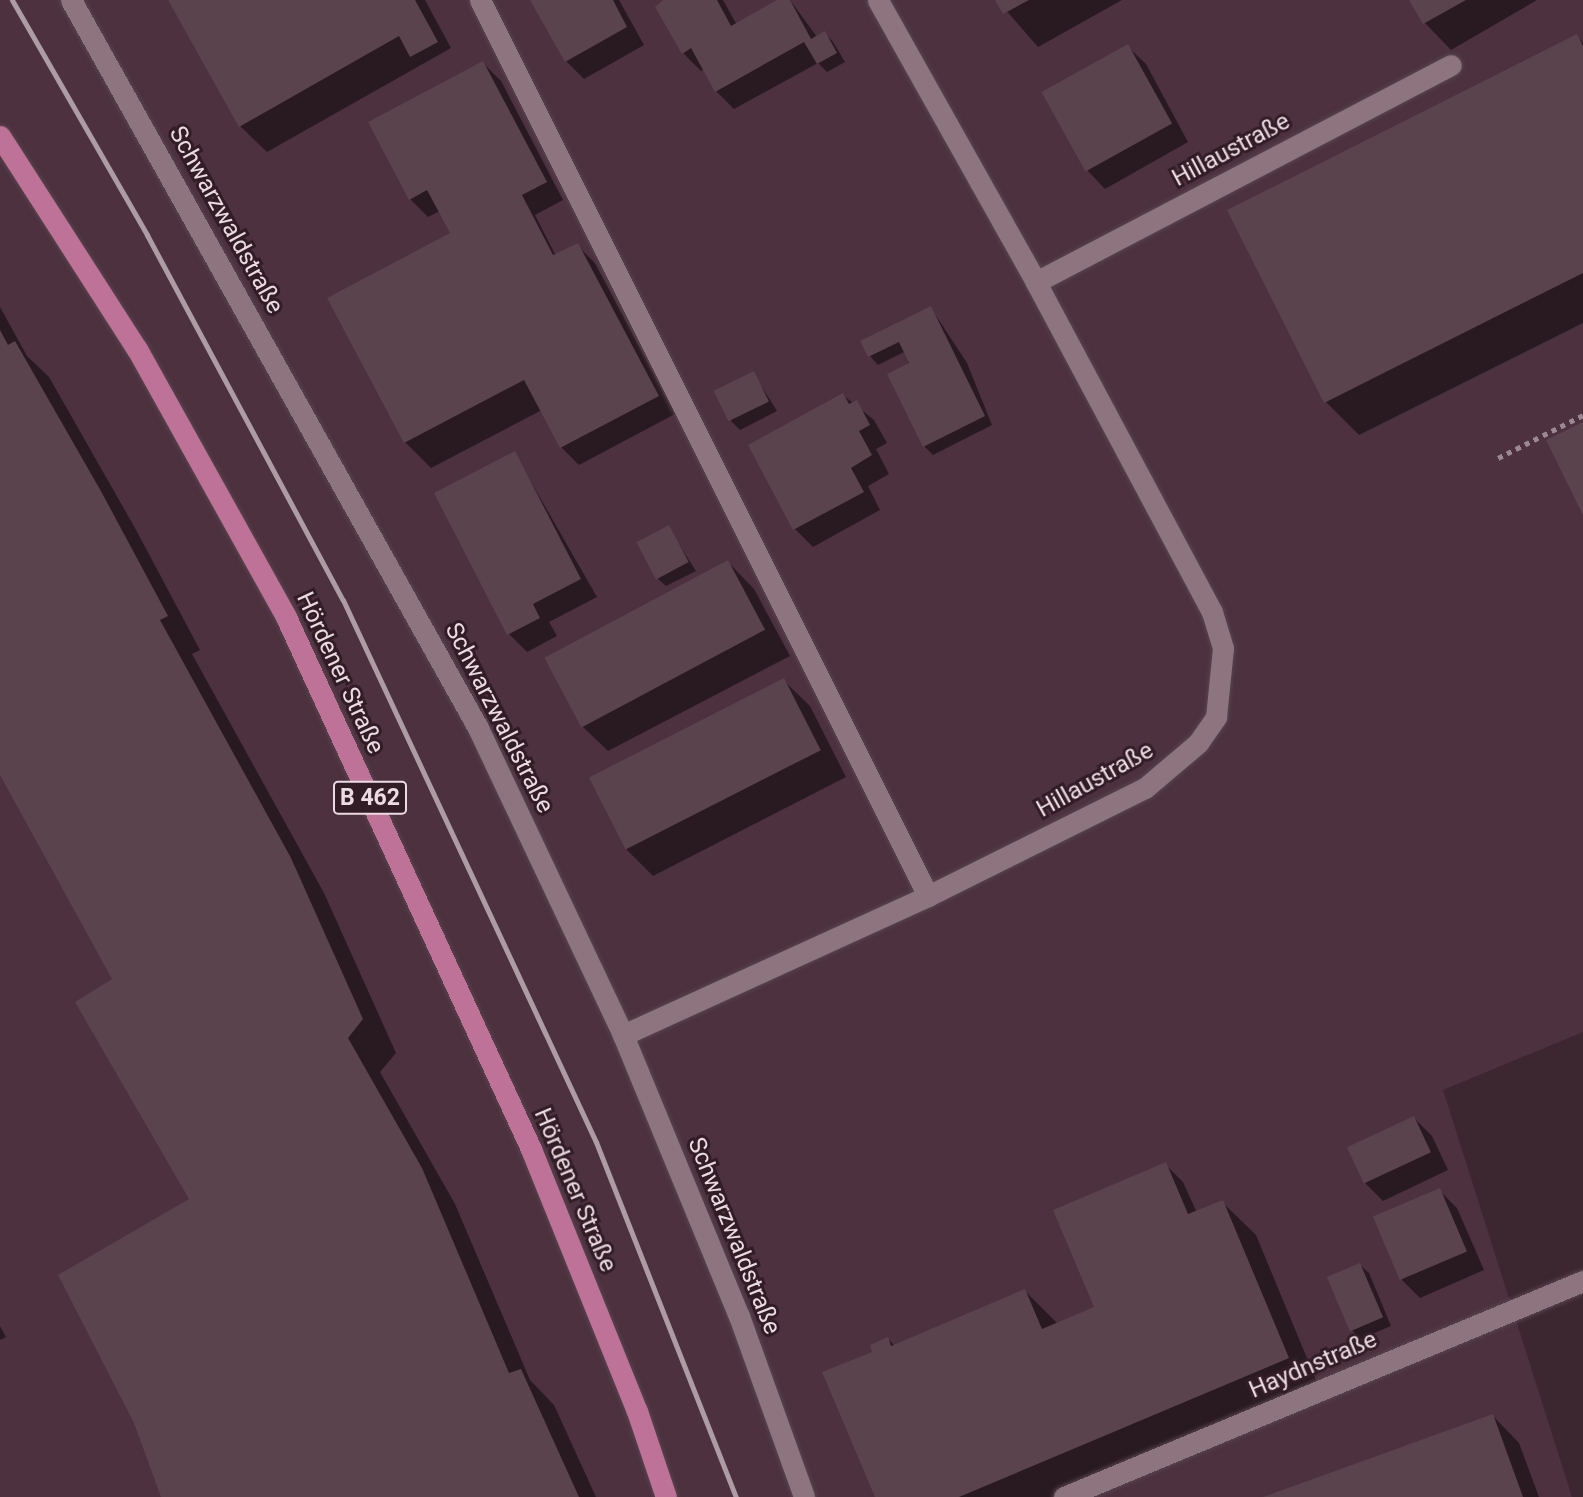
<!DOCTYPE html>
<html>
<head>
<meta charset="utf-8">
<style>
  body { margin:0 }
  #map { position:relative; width:1583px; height:1497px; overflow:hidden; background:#3c2731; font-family:Roboto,sans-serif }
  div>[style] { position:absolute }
  .built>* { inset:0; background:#4d313e }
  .shadow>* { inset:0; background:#0007 }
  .building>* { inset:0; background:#5a434d; transform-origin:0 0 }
  .path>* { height:4.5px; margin-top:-2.25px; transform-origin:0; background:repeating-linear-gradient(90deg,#9b8991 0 5px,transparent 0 10px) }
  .roads { filter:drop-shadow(0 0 2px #57444d) drop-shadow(0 0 2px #57444d) }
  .minor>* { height:21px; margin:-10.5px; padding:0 10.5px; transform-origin:10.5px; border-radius:10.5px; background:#8d747f }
  .major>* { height:21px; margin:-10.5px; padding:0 10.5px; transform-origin:10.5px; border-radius:10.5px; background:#be7298 }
  .rail>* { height:5px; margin:-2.5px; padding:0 2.5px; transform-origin:2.5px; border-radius:2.5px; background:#ad9ca3 }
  span { translate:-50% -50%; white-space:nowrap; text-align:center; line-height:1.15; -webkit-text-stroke:6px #321d27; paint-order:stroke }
  .shield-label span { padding:2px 5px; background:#321d27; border:2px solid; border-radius:5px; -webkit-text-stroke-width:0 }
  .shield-label { font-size:23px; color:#ebdce2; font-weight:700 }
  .street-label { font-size:24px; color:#ebdce2 }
</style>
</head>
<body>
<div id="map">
  <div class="built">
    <div style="clip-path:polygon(0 0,1583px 0,1583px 1032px,1443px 1090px,1572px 1497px,0 1497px)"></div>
  </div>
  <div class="shadow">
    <div style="clip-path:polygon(170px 0,425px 0,451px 48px,267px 152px,240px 126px)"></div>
    <div style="clip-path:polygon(532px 0,619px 0,644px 45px,584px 79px,566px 61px)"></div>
    <div style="clip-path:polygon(665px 0,723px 0,737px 25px,781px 0,790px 0,817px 37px,825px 33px,833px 42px,845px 62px,827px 72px,818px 63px,734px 109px,716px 91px,704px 69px,701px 71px,683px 53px)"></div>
    <div style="clip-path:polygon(997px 0,1122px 0,1038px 47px)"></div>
    <div style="clip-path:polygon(1411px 0,1537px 0,1451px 50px,1425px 23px)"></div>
    <div style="clip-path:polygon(1577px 36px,1583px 43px,1583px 323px,1359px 435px,1326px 402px)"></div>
    <div style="clip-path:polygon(1128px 47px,1146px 64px,1188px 142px,1105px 189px,1088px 171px)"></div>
    <div style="clip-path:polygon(483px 63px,501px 81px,563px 200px,535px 215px,556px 256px,577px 245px,595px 263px,675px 414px,579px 465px,561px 447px,542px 410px,431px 468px,405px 442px,452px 233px,440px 211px,428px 217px,410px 199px)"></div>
    <div style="clip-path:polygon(0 307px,27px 356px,49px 377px,135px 528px,200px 650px,192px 654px,324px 893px,396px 1053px,380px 1072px,455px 1204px,530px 1380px,554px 1405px,596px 1497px,166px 1497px,191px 1200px,115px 980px,0 771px)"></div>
    <div style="clip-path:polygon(931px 308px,967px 363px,992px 425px,933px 455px,924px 446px,906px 351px,878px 365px,870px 356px)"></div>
    <div style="clip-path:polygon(753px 373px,777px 411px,740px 430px,731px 421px)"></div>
    <div style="clip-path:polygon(843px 395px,874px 420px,887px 443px,876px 449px,889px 474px,868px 486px,880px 510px,813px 547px,795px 529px)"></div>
    <div style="clip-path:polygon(515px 454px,597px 597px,549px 622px,557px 636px,527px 652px,509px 634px)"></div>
    <div style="clip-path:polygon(668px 527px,696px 571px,666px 586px,657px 578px)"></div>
    <div style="clip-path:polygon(728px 562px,754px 589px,790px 656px,608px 751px,581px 725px)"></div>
    <div style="clip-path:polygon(783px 680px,810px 706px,846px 777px,653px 876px,627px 850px,591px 779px)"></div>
    <div style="clip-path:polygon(1414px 1118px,1432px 1136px,1448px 1170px,1383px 1201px,1365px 1183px)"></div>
    <div style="clip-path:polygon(1165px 1164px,1183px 1182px,1197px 1213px,1222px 1202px,1256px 1235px,1321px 1392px,1071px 1497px,876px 1497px,875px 1353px,888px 1339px,895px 1346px,1025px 1291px,1058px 1324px,1096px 1308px)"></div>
    <div style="clip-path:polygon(1439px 1190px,1457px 1208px,1484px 1270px,1420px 1298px,1402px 1280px)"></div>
    <div style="clip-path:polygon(1360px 1265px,1369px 1273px,1391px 1326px,1360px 1339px,1352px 1330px,1329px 1279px)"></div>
    <div style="clip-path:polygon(0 1326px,6px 1337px,0 1340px)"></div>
    <div style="clip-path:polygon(1493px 1416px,1519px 1443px,1539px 1497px,1267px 1497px)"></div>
  </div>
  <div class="building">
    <div style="clip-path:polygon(168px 0,415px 0,438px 42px,410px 57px,399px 36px,239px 127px)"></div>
    <div style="clip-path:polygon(530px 0,613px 0,627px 27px,565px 62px)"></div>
    <div style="clip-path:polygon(663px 0,717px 0,731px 26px,777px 0,790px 0,811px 39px,825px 31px,837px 53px,817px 64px,804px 42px,715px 92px,691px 48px,682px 54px,655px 7px)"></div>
    <div style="clip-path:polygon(995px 0,1029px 0,1003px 14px)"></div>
    <div style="clip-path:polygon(1409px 0,1466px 0,1423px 24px)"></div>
    <div style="clip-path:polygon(1577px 34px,1583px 46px,1583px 273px,1324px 403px,1227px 210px)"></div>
    <div style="left:1128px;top:44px;width:91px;height:99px;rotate:61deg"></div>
    <div style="clip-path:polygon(483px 61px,547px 182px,522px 195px,553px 255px,578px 243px,659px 396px,560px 448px,524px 380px,404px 443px,327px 298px,450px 233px,427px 190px,409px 200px,368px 122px)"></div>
    <div style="clip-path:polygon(931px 306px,985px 416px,923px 447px,887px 374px,909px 363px,899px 342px,868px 357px,860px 341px)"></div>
    <div style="clip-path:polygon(0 330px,8px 345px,15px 341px,102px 493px,168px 616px,160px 620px,291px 858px,363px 1019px,348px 1038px,422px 1168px,509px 1373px,521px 1369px,579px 1497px,161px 1497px,134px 1423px,58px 1275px,189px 1199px,75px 1002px,112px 979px,0 775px)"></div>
    <div style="left:754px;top:371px;width:34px;height:45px;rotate:64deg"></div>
    <div style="clip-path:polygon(843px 393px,849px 404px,857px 400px,870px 425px,859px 431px,872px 455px,851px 468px,864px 492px,793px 530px,748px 445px)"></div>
    <div style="clip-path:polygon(1583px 422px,1583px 515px,1546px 440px)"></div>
    <div style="clip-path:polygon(515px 451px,581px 579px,533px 604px,540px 618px,507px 635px,434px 493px)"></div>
    <div style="left:669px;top:525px;width:42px;height:37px;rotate:62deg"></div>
    <div style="left:728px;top:560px;width:79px;height:208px;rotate:62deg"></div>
    <div style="left:784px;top:678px;width:81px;height:219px;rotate:63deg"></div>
    <div style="left:1414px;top:1116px;width:40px;height:74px;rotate:65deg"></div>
    <div style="clip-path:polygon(1166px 1162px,1188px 1214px,1223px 1200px,1289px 1358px,959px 1497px,875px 1497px,822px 1372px,872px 1352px,870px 1345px,888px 1337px,891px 1346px,1025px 1289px,1042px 1329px,1094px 1307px,1053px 1210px)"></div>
    <div style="left:1440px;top:1188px;width:69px;height:73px;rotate:67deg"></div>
    <div style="left:1360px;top:1263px;width:59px;height:36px;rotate:67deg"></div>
    <div style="clip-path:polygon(1493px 1414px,1523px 1497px,1263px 1497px)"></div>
  </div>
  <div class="path">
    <div style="left:1498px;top:458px;width:95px;rotate:-26.8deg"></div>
  </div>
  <div class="roads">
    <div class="minor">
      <div style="left:71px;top:0;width:834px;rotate:60.79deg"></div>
      <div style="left:478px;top:728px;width:340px;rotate:64.7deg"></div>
      <div style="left:623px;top:1035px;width:304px;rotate:67.6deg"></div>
      <div style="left:739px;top:1316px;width:192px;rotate:70.2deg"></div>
      <div style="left:480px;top:0;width:1002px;rotate:63.43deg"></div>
      <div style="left:1036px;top:282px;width:468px;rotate:-27.6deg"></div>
      <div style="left:623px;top:1035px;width:335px;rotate:-24.5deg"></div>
      <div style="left:928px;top:896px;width:242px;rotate:-26.5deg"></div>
      <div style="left:1145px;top:788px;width:70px;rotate:-40.3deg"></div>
      <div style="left:1198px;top:743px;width:32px;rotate:-55deg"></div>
      <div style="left:1216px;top:717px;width:69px;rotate:-84.2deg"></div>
      <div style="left:1223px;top:648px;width:38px;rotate:-107deg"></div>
      <div style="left:1212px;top:612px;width:374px;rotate:-118.1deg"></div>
      <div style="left:1036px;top:282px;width:323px;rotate:-119.3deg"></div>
      <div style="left:1064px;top:1497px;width:562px;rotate:-22.6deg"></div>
    </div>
    <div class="major">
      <div style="left:0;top:136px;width:253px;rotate:57.3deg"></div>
      <div style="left:137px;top:349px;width:307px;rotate:60.9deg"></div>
      <div style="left:286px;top:617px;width:586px;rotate:65.27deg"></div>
      <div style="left:531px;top:1149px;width:283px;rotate:68deg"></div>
      <div style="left:637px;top:1411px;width:91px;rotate:71.4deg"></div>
    </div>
  </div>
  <div class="rail">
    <div style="left:12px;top:0;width:271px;rotate:60.1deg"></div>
    <div style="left:147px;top:235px;width:414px;rotate:61.8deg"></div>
    <div style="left:343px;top:600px;width:598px;rotate:64.98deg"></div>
    <div style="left:596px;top:1142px;width:382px;rotate:68.5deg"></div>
  </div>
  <div class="shield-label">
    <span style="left:370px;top:798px">B 462</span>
  </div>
  <div class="street-label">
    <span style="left:1231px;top:150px;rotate:-28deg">Hillaustraße</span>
    <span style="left:226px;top:220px;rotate:61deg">Schwarzwaldstraße</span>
    <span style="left:340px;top:673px;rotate:65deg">Hördener Straße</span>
    <span style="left:499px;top:718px;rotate:63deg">Schwarzwaldstraße</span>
    <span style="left:1095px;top:780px;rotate:-29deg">Hillaustraße</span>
    <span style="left:575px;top:1190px;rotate:67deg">Hördener Straße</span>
    <span style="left:734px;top:1236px;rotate:68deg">Schwarzwaldstraße</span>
    <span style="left:1313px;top:1365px;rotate:-23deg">Haydnstraße</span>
  </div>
</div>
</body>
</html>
